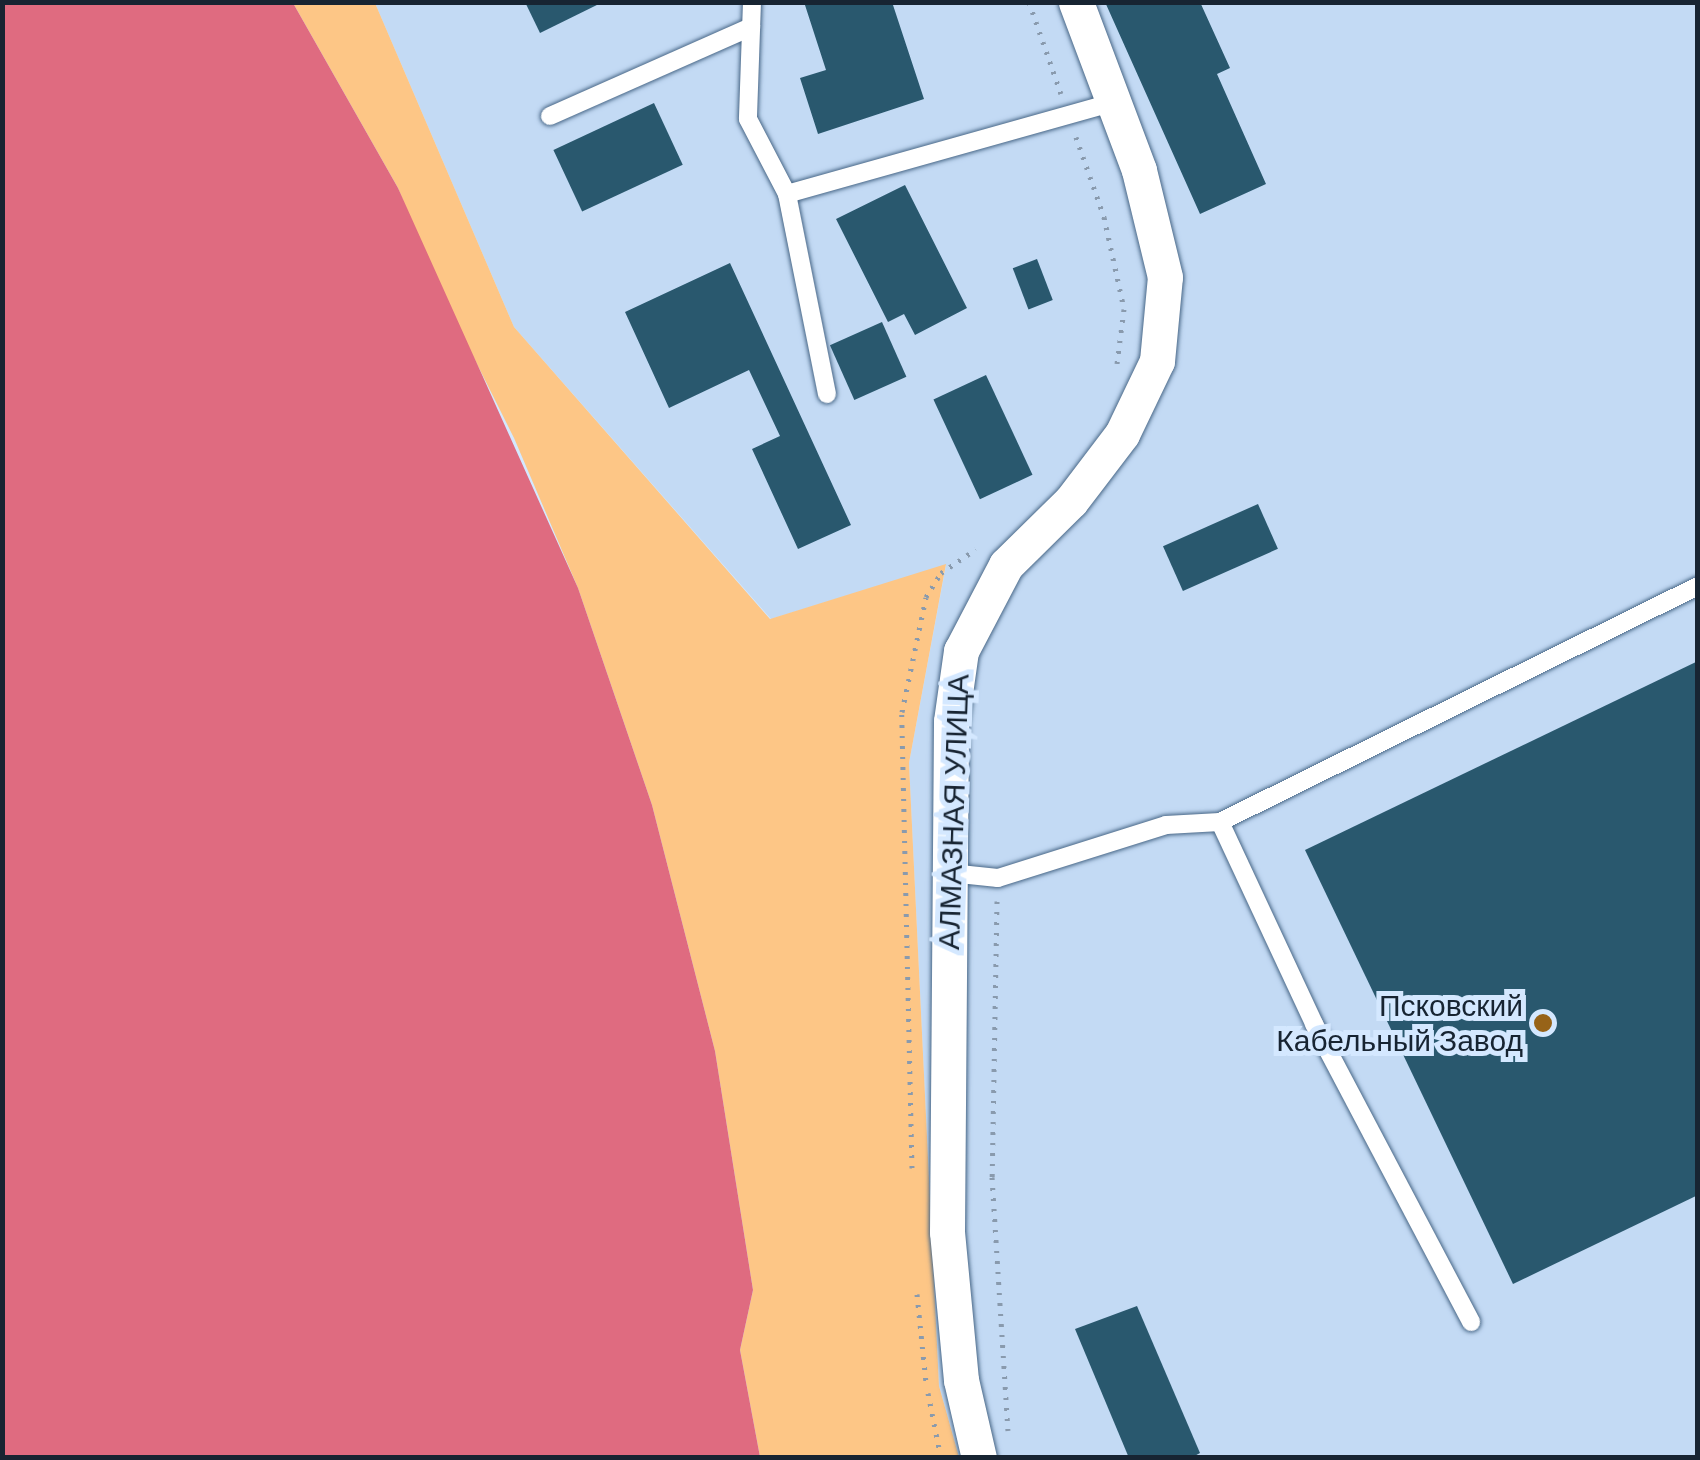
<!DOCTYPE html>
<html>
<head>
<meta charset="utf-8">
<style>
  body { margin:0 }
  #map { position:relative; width:1700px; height:1460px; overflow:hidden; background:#d4e8ff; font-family:"DM Sans",sans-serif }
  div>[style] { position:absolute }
  .built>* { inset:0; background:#c3daf4 }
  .green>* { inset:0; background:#fdc686 }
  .water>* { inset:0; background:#df6b80 }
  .building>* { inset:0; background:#29586e; transform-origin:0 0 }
  .path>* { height:5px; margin-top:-2.5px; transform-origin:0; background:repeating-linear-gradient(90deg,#899aad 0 2.5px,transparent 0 10.5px) }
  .roads { filter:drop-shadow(0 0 2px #486787) drop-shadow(0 0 2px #486787) }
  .service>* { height:18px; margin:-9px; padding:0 9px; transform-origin:9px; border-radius:9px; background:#fff }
  .minor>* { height:35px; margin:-17.5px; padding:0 17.5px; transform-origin:17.5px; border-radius:17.5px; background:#fff }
  .dots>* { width:28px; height:28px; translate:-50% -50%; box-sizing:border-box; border:5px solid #d4e8ff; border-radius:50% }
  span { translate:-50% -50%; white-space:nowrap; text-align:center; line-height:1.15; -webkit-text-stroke:10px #d4e8ff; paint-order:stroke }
  .street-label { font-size:30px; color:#172432 }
  .poi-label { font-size:30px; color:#172432 }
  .right { translate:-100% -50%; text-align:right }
  .frame { position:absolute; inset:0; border:5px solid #172432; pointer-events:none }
</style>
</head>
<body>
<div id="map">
  <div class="built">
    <div style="clip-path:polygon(375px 3px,1697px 3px,1697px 1457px,959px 1457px,939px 1386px,909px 763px,946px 565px,771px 619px,514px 327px)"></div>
  </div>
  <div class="green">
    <div style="clip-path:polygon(293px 3px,375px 3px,514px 327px,770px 619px,946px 564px,909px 763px,939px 1386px,959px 1457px,760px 1457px,740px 1350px,753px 1290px,715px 1051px,652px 805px,578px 588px,514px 438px,440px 290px,398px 188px)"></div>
  </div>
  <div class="water">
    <div style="clip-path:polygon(3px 2px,293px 3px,398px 188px,578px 588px,652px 805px,715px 1051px,753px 1290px,740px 1350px,760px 1457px,3px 1457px)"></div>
  </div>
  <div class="building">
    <div style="clip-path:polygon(525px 2px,603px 2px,540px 33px)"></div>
    <div style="clip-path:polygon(804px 2px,892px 2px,924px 99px,818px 134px,800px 78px,826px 70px)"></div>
    <div style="clip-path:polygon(1105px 2px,1200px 2px,1230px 68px,1217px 74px,1266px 184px,1200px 214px)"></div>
    <div style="left:654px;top:103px;width:68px;height:111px;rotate:65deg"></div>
    <div style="clip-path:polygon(905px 185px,967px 308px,915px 335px,904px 314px,888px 322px,836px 219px)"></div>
    <div style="left:1037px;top:259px;width:44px;height:26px;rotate:69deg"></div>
    <div style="clip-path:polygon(730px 263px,851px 525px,798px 549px,752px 449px,780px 436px,749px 370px,669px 408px,625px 312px)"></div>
    <div style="left:882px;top:322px;width:60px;height:57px;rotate:66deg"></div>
    <div style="left:986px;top:375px;width:110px;height:58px;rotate:65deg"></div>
    <div style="left:1258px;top:504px;width:49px;height:104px;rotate:66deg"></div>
    <div style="clip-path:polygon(1698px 661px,1698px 1195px,1513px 1284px,1305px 850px)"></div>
    <div style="clip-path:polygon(1137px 1306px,1200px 1453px,1191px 1458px,1129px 1458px,1075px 1329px)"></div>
  </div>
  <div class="path">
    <div style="left:1029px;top:2px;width:97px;rotate:70.8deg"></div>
    <div style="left:1076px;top:137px;width:85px;rotate:70.7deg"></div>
    <div style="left:1104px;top:217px;width:94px;rotate:77.7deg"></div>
    <div style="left:1124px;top:309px;width:55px;rotate:97.3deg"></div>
    <div style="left:997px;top:901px;width:276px;rotate:91deg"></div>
    <div style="left:992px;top:1177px;width:254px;rotate:86.4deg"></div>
    <div style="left:912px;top:1168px;width:456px;rotate:-91.3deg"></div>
    <div style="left:902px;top:712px;width:117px;rotate:-78.2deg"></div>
    <div style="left:926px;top:597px;width:28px;rotate:-58deg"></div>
    <div style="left:941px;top:573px;width:42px;rotate:-34.4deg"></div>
    <div style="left:917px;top:1294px;width:88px;rotate:84.2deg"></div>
    <div style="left:928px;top:1393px;width:66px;rotate:78.7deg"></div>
  </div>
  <div class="roads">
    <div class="service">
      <div style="left:752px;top:2px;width:117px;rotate:92deg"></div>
      <div style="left:748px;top:119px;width:85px;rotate:62.5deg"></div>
      <div style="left:787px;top:194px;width:340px;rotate:-15.7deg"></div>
      <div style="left:550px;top:116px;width:220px;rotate:-23.9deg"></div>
      <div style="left:787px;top:194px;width:204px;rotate:78.7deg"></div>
      <div style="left:1220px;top:822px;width:533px;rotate:-26.28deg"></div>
      <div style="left:950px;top:873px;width:48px;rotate:5.9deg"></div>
      <div style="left:998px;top:878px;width:176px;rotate:-17.5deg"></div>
      <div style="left:1166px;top:825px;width:54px;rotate:-3.2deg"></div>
      <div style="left:1220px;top:822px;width:223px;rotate:65deg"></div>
      <div style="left:1314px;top:1024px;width:337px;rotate:62.2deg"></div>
    </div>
    <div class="minor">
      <div style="left:979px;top:1458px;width:80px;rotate:-103deg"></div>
      <div style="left:961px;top:1380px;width:149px;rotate:-95.4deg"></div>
      <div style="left:947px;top:1232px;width:511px;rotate:-89.55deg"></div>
      <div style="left:951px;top:721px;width:71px;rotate:-81.9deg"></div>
      <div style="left:961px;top:651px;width:97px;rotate:-62.4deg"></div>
      <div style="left:1006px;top:565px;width:91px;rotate:-44.6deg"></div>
      <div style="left:1071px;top:501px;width:84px;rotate:-52.7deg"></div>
      <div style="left:1122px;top:434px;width:81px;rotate:-64.4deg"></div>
      <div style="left:1157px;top:361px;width:84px;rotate:-84.6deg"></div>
      <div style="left:1165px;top:277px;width:110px;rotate:-103.7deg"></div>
      <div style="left:1139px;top:170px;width:179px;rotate:-110.6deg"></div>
    </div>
  </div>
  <div class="dots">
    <div style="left:1543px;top:1023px;background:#976318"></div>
  </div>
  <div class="street-label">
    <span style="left:954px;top:812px;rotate:-88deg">АЛМАЗНАЯ УЛИЦА</span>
  </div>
  <div class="poi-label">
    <span class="right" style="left:1523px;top:1023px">Псковский<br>Кабельный Завод</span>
  </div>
  <div class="frame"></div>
</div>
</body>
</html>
